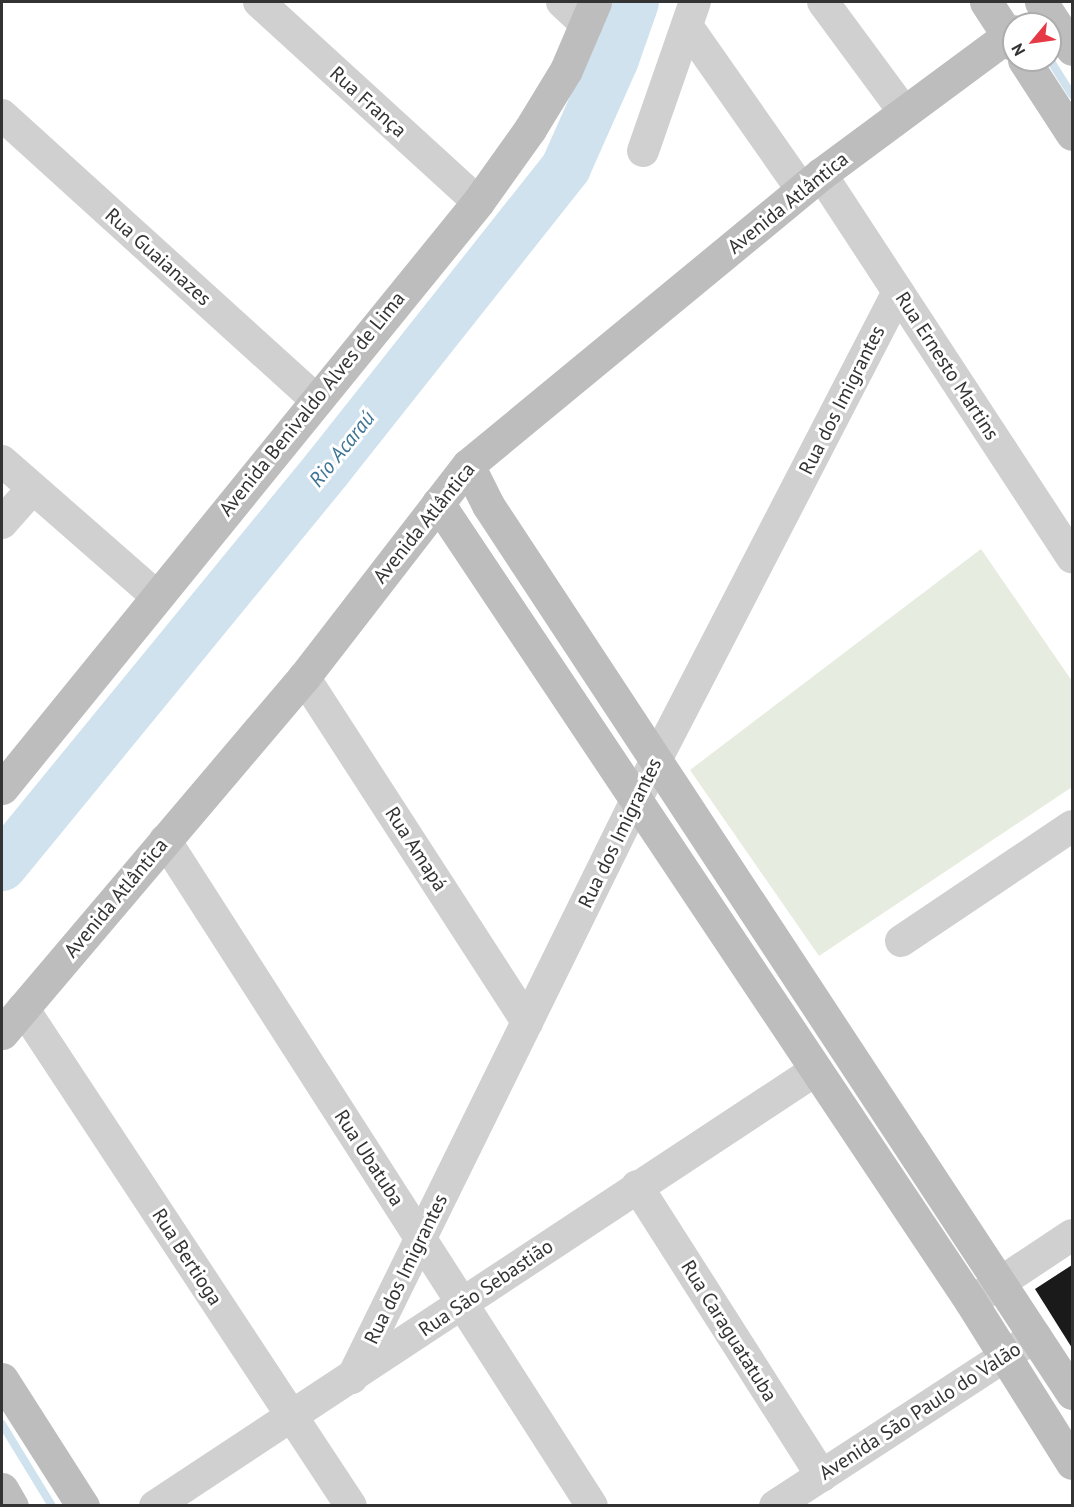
<!DOCTYPE html>
<html>
<head>
<meta charset="utf-8">
<style>
  body { margin:0 }
  #map { position:relative; width:1074px; height:1507px; overflow:hidden; background:#fff; font-family:"PT Sans",sans-serif }
  div>[style] { position:absolute }
  .green>* { inset:0; background:#e6ecdf }
  .stream>* { height:8px; margin:-4px; padding:0 4px; transform-origin:4px; border-radius:4px; background:#cfe2ee }
  .river>* { height:50px; margin:-25px; padding:0 25px; transform-origin:25px; border-radius:25px; background:#cfe2ee }
  .building>* { inset:0; background:#1a1a1a }
  .street>* { height:32px; margin:-16px; padding:0 16px; transform-origin:16px; border-radius:16px; background:#d0d0d0 }
  .secondary>* { height:33px; margin:-16.5px; padding:0 16.5px; transform-origin:16.5px; border-radius:16.5px; background:#bdbdbd }
  span { translate:-50% -50%; white-space:nowrap; text-align:center; line-height:1.15; -webkit-text-stroke:6px #fff; paint-order:stroke }
  .street-label { font-size:20px; color:#333 }
  .water-label { font-size:21px; color:#3f7597; font-style:italic }
  .frame { position:absolute; inset:0; border:3px solid #333; pointer-events:none }
  .north { position:absolute; left:1002px; top:12px; width:60px; height:60px; box-sizing:border-box; background:#fff; border:2px solid #adadad; border-radius:50%; rotate:241deg; font-size:16px; font-weight:700; line-height:24px; text-align:center; color:#333 }
  .north::after { content:''; display:block; margin:auto; width:21px; height:27px; background:#e63946; clip-path:polygon(50% 0,100% 100%,50% 72%,0 100%) }
</style>
</head>
<body>
<div id="map">
  <div class="green">
    <div style="clip-path:polygon(981px 549px,1072px 681px,1072px 787px,819px 956px,690px 770px)"></div>
  </div>
  <div class="stream">
    <div style="left:1050px;top:60px;width:41px;rotate:57.8deg"></div>
    <div style="left:2px;top:1424px;width:96px;rotate:58.6deg"></div>
  </div>
  <div class="river">
    <div style="left:2px;top:866px;width:513px;rotate:-50.69deg"></div>
    <div style="left:327px;top:469px;width:385px;rotate:-51.6deg"></div>
    <div style="left:566px;top:167px;width:118px;rotate:-66deg"></div>
    <div style="left:614px;top:59px;width:60px;rotate:-70.7deg"></div>
  </div>
  <div class="building">
    <div style="clip-path:polygon(1072px 1265px,1072px 1348px,1035px 1289px)"></div>
  </div>
  <div class="street">
    <div style="left:259px;top:2px;width:297px;rotate:42.4deg"></div>
    <div style="left:562px;top:2px;width:34px;rotate:43deg"></div>
    <div style="left:823px;top:2px;width:137px;rotate:53.6deg"></div>
    <div style="left:687px;top:26px;width:200px;rotate:55deg"></div>
    <div style="left:2px;top:115px;width:423px;rotate:42.2deg"></div>
    <div style="left:643px;top:151px;width:158px;rotate:-70.8deg"></div>
    <div style="left:821px;top:174px;width:458px;rotate:56.8deg"></div>
    <div style="left:2px;top:461px;width:205px;rotate:41.2deg"></div>
    <div style="left:2px;top:523px;width:45px;rotate:-48.6deg"></div>
    <div style="left:304px;top:677px;width:411px;rotate:57.1deg"></div>
    <div style="left:165px;top:840px;width:791px;rotate:57.33deg"></div>
    <div style="left:901px;top:941px;width:206px;rotate:-33.9deg"></div>
    <div style="left:23px;top:1008px;width:596px;rotate:56.63deg"></div>
    <div style="left:637px;top:1186px;width:344px;rotate:57.5deg"></div>
    <div style="left:971px;top:1302px;width:121px;rotate:-33.6deg"></div>
    <div style="left:352px;top:1378px;width:689px;rotate:-63.81deg"></div>
    <div style="left:656px;top:760px;width:527px;rotate:-62.66deg"></div>
    <div style="left:155px;top:1506px;width:792px;rotate:-33.41deg"></div>
    <div style="left:775px;top:1506px;width:311px;rotate:-33.1deg"></div>
  </div>
  <div class="secondary">
    <div style="left:986px;top:2px;width:51px;rotate:56.9deg"></div>
    <div style="left:1041px;top:2px;width:56px;rotate:56.6deg"></div>
    <div style="left:1024px;top:60px;width:88px;rotate:57deg"></div>
    <div style="left:468px;top:465px;width:45px;rotate:63.4deg"></div>
    <div style="left:488px;top:505px;width:1063px;rotate:56.67deg"></div>
    <div style="left:438px;top:503px;width:960px;rotate:56.29deg"></div>
    <div style="left:971px;top:1302px;width:190px;rotate:57.9deg"></div>
    <div style="left:2px;top:788px;width:755px;rotate:-50.91deg"></div>
    <div style="left:478px;top:202px;width:90px;rotate:-54.5deg"></div>
    <div style="left:530px;top:129px;width:69px;rotate:-58.6deg"></div>
    <div style="left:566px;top:70px;width:74px;rotate:-66.9deg"></div>
    <div style="left:2px;top:1033px;width:467px;rotate:-49.7deg"></div>
    <div style="left:304px;top:677px;width:268px;rotate:-52.3deg"></div>
    <div style="left:468px;top:465px;width:457px;rotate:-39.5deg"></div>
    <div style="left:821px;top:174px;width:240px;rotate:-36.5deg"></div>
    <div style="left:2px;top:1379px;width:151px;rotate:57.5deg"></div>
    <div style="left:2px;top:1489px;width:20px;rotate:60deg"></div>
  </div>
  <div class="street-label">
    <span style="left:368px;top:102px;rotate:42deg">Rua França</span>
    <span style="left:788px;top:203px;rotate:-39deg">Avenida Atlântica</span>
    <span style="left:158px;top:257px;rotate:42deg">Rua Guaianazes</span>
    <span style="left:947px;top:366px;rotate:57deg">Rua Ernesto Martins</span>
    <span style="left:842px;top:400px;rotate:-63deg">Rua dos Imigrantes</span>
    <span style="left:312px;top:404px;rotate:-51deg">Avenida Benivaldo Alves de Lima</span>
    <span style="left:424px;top:523px;rotate:-51deg">Avenida Atlântica</span>
    <span style="left:620px;top:833px;rotate:-64deg">Rua dos Imigrantes</span>
    <span style="left:416px;top:849px;rotate:57deg">Rua Amapá</span>
    <span style="left:116px;top:898px;rotate:-50deg">Avenida Atlântica</span>
    <span style="left:369px;top:1158px;rotate:57deg">Rua Ubatuba</span>
    <span style="left:187px;top:1257px;rotate:57deg">Rua Bertioga</span>
    <span style="left:406px;top:1269px;rotate:-64deg">Rua dos Imigrantes</span>
    <span style="left:486px;top:1288px;rotate:-34deg">Rua São Sebastião</span>
    <span style="left:729px;top:1331px;rotate:58deg">Rua Caraguatatuba</span>
    <span style="left:920px;top:1411px;rotate:-33deg">Avenida São Paulo do Valão</span>
  </div>
  <div class="water-label">
    <span style="left:342px;top:449px;rotate:-51deg">Rio Acaraú</span>
  </div>
  <div class="frame"></div>
  <div class="north">N</div>
</div>
</body>
</html>
